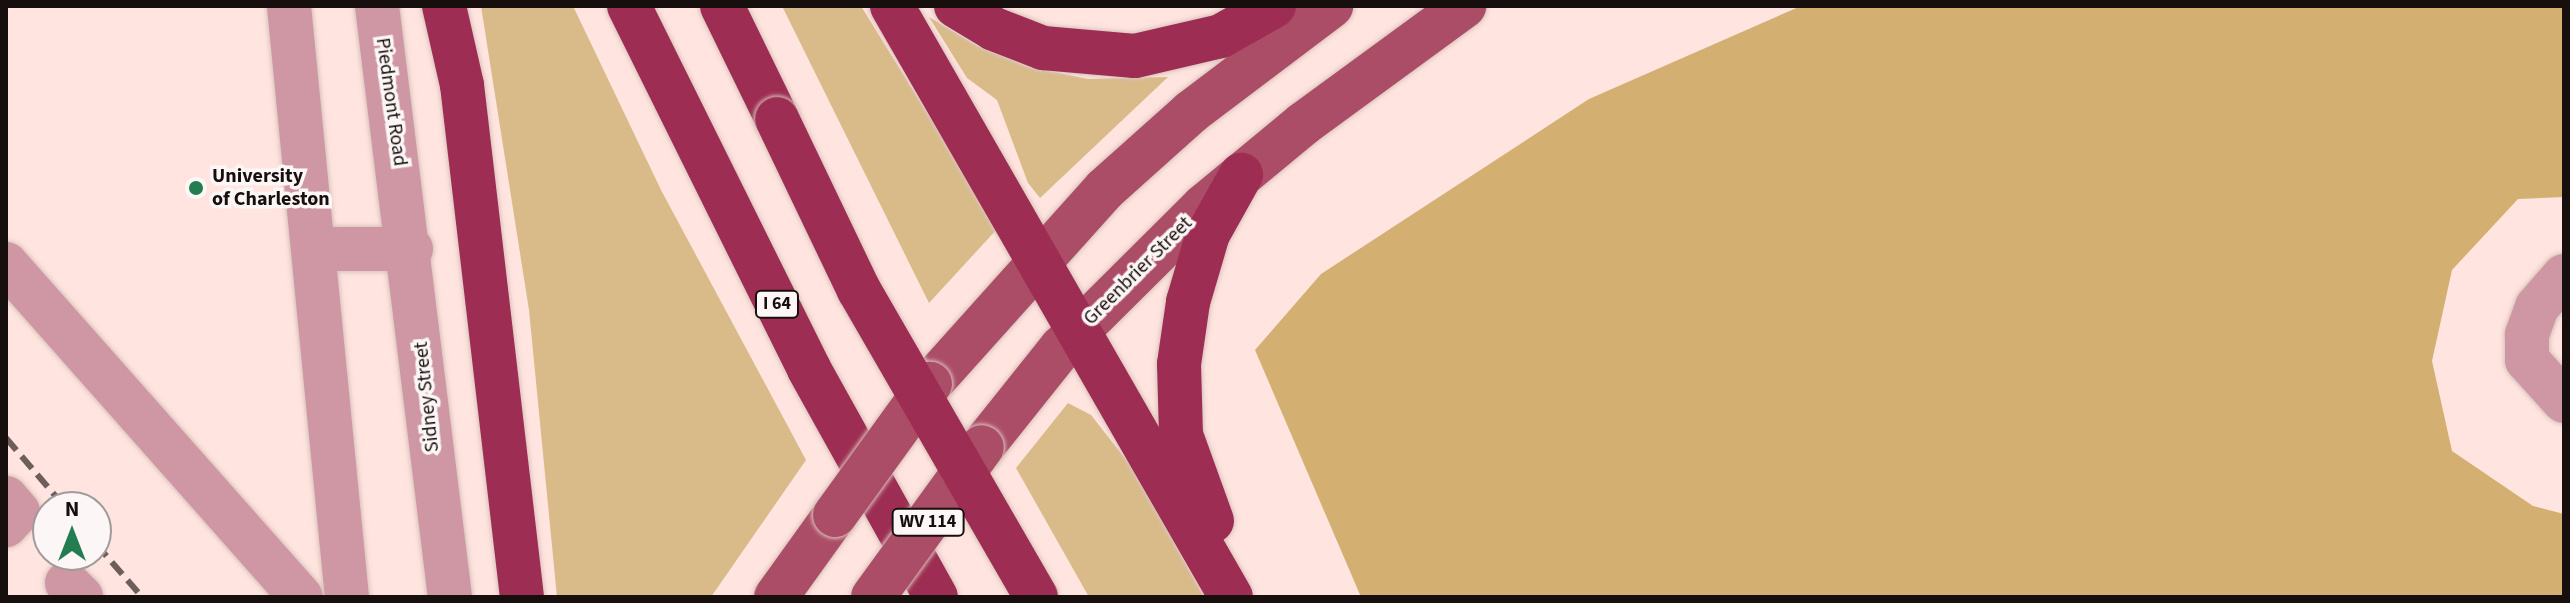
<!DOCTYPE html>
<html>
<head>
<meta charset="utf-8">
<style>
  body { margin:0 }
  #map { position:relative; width:2570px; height:603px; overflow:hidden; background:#ffe4df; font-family:"Source Sans 3",sans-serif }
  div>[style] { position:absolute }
  .green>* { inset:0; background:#d8bb88 }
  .forest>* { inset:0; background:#d3b072 }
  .roads { filter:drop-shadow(0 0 2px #dac2bd) drop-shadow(0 0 2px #dac2bd) }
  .minor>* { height:44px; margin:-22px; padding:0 22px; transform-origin:22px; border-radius:22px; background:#ce97a3 }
  .major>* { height:44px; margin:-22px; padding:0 22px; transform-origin:22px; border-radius:22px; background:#ac4d67 }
  .highway>* { height:44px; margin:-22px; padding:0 22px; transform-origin:22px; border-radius:22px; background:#9d2d52 }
  .rail>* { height:6px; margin-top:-3px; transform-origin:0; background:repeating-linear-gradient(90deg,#6d5e5b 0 16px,transparent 0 24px) }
  .bridges { filter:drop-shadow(0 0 2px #dac2bd) drop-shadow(0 0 2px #dac2bd) }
  .major-bridge>* { height:44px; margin:-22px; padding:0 22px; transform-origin:22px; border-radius:22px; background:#ac4d67 }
  .highway-bridge>* { height:44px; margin:-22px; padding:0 22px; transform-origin:22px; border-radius:22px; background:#9d2d52 }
  .dots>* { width:22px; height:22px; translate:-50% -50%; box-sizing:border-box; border:4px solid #fcf7f6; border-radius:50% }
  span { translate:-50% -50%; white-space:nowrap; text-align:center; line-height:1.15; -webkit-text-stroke:7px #fcf7f6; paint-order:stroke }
  .shield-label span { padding:2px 6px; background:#fcf7f6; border:2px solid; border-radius:6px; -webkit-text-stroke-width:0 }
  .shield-label { font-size:18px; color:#170f0d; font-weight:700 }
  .street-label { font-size:20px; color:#170f0d }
  .poi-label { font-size:20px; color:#170f0d; font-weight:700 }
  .left { translate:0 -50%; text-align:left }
  .frame { position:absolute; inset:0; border:8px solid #170f0d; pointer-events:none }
  .north { position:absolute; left:32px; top:491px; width:80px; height:80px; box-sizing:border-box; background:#fcf7f6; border:2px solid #a09a99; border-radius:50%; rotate:0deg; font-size:22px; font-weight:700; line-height:32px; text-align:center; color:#170f0d }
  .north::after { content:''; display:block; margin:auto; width:28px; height:36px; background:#247d51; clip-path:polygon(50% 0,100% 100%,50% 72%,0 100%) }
</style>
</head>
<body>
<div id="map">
  <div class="green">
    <div style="clip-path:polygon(481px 6px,573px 6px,661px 190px,806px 460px,711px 597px,557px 597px,529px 310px)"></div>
    <div style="clip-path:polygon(782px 6px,861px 6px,998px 228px,929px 303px)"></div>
    <div style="clip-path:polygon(929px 17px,977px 46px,1028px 67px,1088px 79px,1168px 77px,1040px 198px,1028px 183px,997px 100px,967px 78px)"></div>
    <div style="clip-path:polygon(1068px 403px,1091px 415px,1131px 466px,1204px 597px,1089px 597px,1016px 468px)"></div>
  </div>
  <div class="forest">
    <div style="clip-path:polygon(1801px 6px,2564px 6px,2564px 197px,2518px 199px,2452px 270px,2432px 361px,2452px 451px,2533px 506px,2564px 514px,2564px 597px,1361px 597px,1255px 350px,1321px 274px,1589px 99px)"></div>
  </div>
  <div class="roads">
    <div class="minor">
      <div style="left:289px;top:6px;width:594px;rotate:84.4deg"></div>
      <div style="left:377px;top:6px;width:595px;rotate:82.96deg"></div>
      <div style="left:315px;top:249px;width:96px"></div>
      <div style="left:6px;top:264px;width:445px;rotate:48.5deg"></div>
      <div style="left:2564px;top:276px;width:41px;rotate:131.1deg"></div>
      <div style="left:2537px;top:307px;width:30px;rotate:110deg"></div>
      <div style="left:2527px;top:335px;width:25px;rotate:90deg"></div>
      <div style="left:2527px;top:360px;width:55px;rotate:47.9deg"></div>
      <div style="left:6px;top:498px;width:18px;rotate:49deg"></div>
      <div style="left:18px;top:512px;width:18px;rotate:133deg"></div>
      <div style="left:67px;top:583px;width:20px;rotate:45deg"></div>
    </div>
    <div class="major">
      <div style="left:930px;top:384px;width:262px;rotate:-48.1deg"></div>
      <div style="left:1105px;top:189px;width:115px;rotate:-41.8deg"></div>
      <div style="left:1191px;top:112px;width:176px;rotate:-37.1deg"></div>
      <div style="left:982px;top:447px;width:127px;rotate:-51.4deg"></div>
      <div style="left:1061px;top:348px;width:202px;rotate:-44.8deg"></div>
      <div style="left:1204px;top:206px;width:129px;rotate:-39.6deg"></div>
      <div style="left:1303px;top:124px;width:200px;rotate:-36.2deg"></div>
      <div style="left:776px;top:597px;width:101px;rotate:-54.3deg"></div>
    </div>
    <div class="highway">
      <div style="left:444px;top:6px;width:81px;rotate:77.2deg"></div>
      <div style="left:462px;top:85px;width:516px;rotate:83.32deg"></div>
      <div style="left:629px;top:6px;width:405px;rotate:63.6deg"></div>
      <div style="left:809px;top:369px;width:261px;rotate:60.9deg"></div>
      <div style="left:722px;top:6px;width:126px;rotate:64deg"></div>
      <div style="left:892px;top:6px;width:681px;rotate:60.16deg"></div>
      <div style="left:956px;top:6px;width:44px;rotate:31.2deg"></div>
      <div style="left:994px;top:29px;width:53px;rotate:21.2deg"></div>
      <div style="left:1043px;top:48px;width:92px;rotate:5deg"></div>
      <div style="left:1135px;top:56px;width:88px;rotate:-13.1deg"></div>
      <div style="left:1221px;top:36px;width:61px;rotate:-29.5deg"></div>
      <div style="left:1212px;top:521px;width:91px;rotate:-109.8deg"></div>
      <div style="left:1181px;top:435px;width:71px;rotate:-91.6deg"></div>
      <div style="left:1179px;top:364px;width:63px;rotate:-81.7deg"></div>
      <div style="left:1188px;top:302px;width:71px;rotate:-73.6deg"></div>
      <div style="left:1208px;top:234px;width:68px;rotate:-60.8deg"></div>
    </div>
  </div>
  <div class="rail">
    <div style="left:6px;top:438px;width:91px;rotate:49.5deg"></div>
    <div style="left:96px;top:544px;width:70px;rotate:49deg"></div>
  </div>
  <div class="bridges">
    <div class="major-bridge">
      <div style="left:835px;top:515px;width:162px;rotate:-54.1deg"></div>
      <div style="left:873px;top:597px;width:185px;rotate:-54deg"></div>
    </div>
    <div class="highway-bridge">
      <div style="left:777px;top:119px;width:190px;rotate:64.4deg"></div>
      <div style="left:859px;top:290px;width:354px;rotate:60deg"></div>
    </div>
  </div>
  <div class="dots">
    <div style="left:196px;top:188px;background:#247d51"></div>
  </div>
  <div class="shield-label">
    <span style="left:777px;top:304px">I 64</span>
    <span style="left:928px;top:522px">WV 114</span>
  </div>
  <div class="street-label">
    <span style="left:391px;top:102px;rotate:82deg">Piedmont Road</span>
    <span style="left:1138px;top:271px;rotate:-45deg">Greenbrier Street</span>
    <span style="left:427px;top:397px;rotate:-96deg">Sidney Street</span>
  </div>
  <div class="poi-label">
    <span class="left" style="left:212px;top:188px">University<br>of Charleston</span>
  </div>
  <div class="frame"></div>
  <div class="north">N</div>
</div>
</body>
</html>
